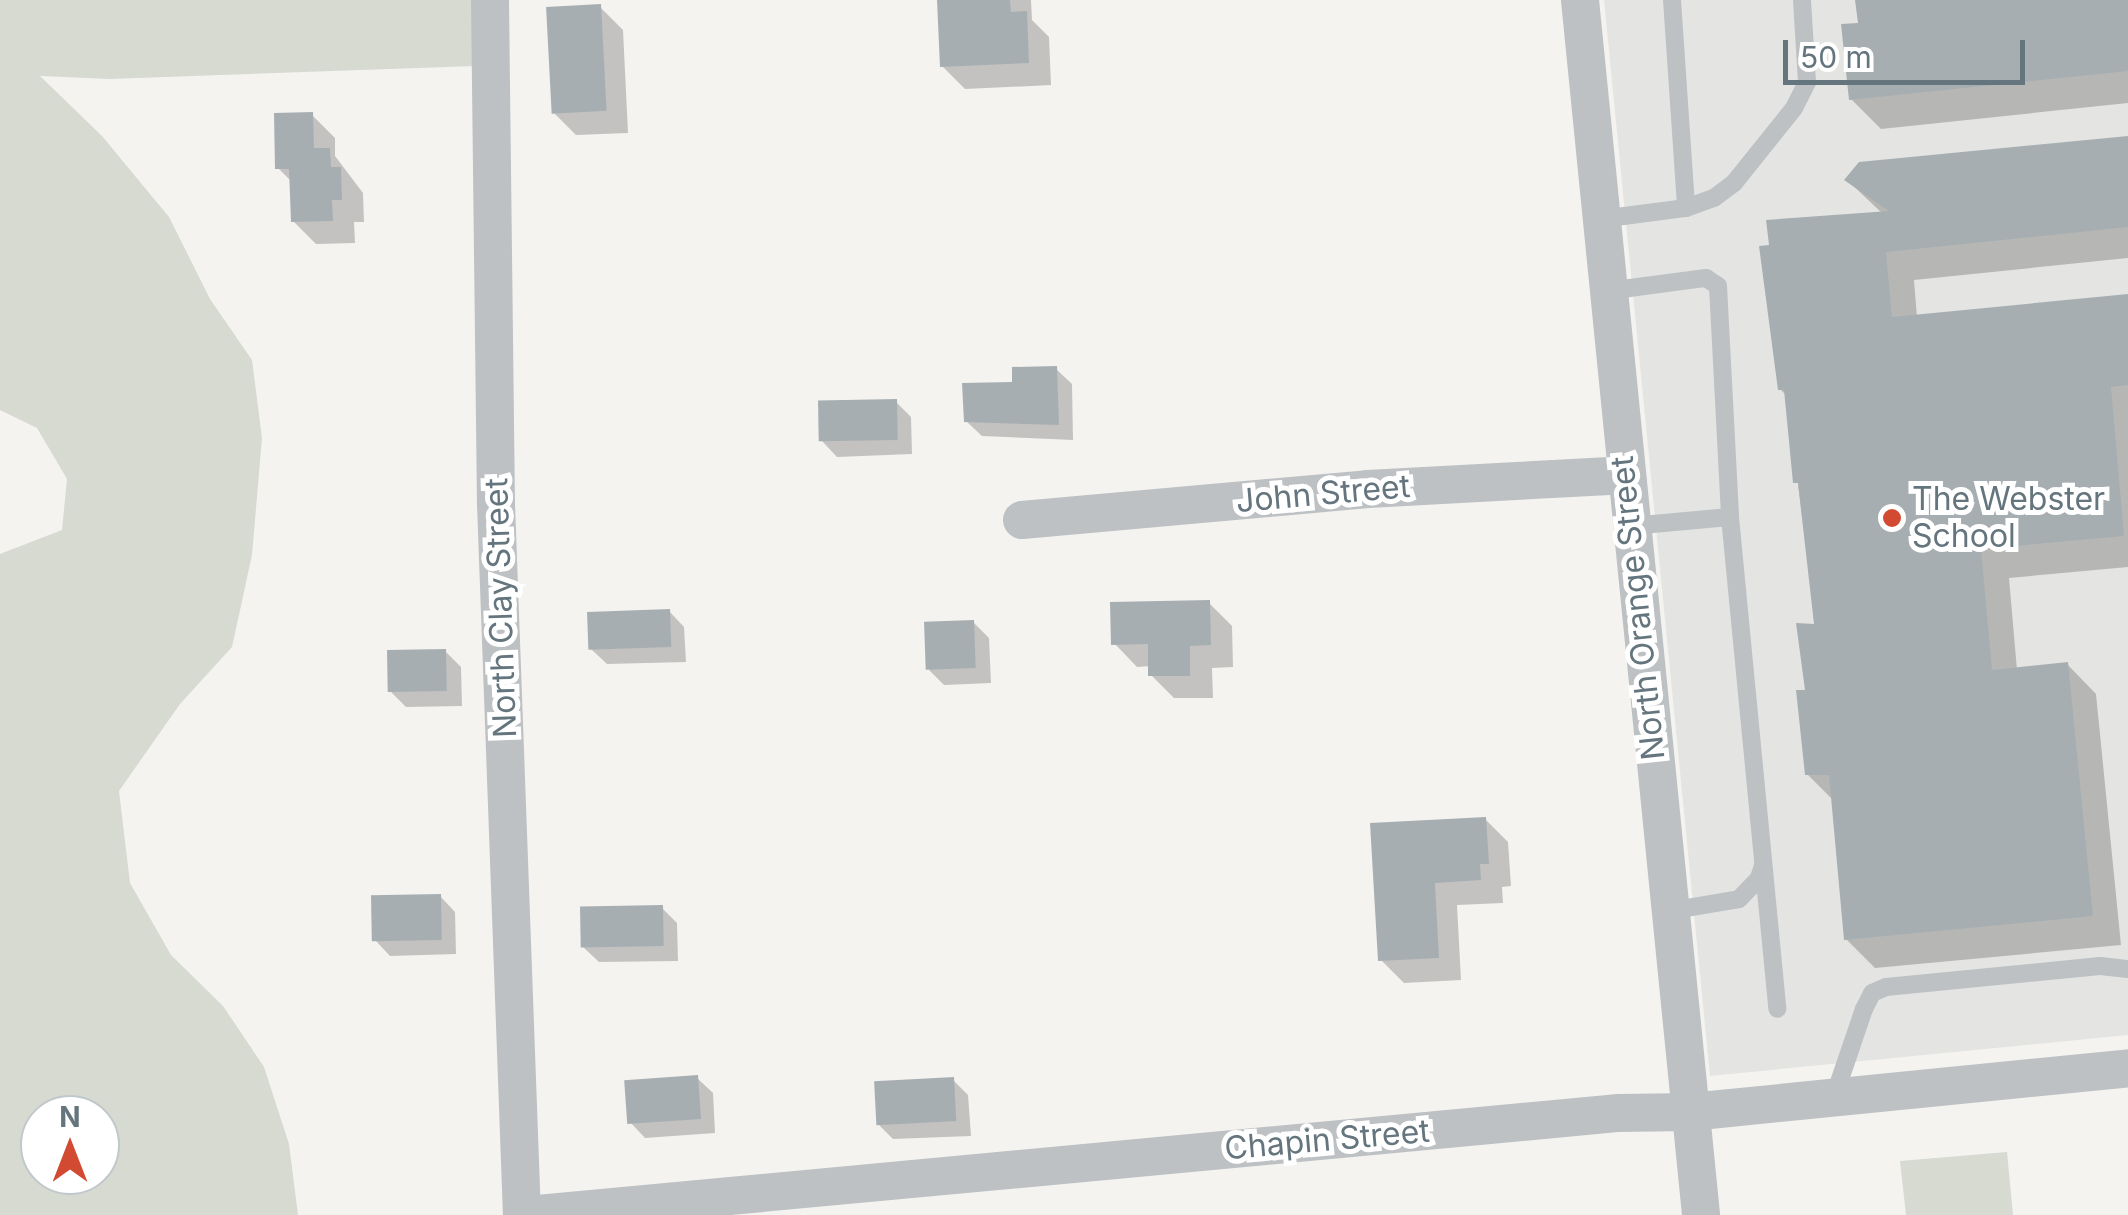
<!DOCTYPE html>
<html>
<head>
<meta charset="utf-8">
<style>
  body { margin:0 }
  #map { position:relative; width:2128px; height:1215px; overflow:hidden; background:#f4f3f0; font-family:Inter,sans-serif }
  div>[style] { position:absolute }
  .built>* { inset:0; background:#e4e5e3 }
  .green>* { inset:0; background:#d6dad1 }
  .shadow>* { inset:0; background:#0003 }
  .building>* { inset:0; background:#a7aeb2; transform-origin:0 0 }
  .lane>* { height:18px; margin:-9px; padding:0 9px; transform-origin:9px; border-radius:9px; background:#bdc1c4 }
  .street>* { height:38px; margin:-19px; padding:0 19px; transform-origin:19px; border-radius:19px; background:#bdc1c4 }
  .dots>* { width:28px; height:28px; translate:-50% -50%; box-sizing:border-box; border:5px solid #fff; border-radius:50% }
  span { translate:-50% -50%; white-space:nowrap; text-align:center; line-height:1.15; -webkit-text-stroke:10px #fff; paint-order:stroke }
  .street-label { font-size:32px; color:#65757e }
  .poi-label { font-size:32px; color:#65757e }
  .left { translate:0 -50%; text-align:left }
  .north { position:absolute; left:20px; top:1095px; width:100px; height:100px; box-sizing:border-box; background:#fff; border:2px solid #c1c8cb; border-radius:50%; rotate:0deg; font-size:28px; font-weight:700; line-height:40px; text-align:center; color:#65757e }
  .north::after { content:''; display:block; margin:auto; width:35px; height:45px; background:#d24a31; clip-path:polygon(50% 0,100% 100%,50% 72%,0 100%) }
  .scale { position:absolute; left:1783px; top:40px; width:242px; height:45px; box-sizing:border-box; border:5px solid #65757e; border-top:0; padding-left:12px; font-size:30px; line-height:35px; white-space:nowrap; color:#65757e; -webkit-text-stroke:8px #fff; paint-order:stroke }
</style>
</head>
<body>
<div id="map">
  <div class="built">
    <div style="clip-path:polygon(1604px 0,2128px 0,2128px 1035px,1710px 1076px)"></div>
  </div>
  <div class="green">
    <div style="clip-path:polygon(evenodd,0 0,474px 0,475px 66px,110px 79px,40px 76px,102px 136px,169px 217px,210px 299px,252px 360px,262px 438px,252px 555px,232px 647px,180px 704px,119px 791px,130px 883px,171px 955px,223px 1006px,264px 1067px,289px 1144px,298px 1215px,0 1215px,0 554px,62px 530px,67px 479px,37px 428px,0 410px,0 0,40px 1115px,100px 1115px,100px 1175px,40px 1175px,40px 1115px)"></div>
    <div style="clip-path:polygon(2007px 1152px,2013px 1215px,1906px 1215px,1900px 1161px)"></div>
  </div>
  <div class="shadow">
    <div style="clip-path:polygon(939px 0,1031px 0,1032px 20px,1049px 37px,1051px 85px,965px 89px,942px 66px)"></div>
    <div style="clip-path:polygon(1858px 0,2128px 0,2128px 103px,1881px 129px,1851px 99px,1860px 25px)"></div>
    <div style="clip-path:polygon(600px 7px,623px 30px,628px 133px,576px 135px,553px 112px)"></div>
    <div style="clip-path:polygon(312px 115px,335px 138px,335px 156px,363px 193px,364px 222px,354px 222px,355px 243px,316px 244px,293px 221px,292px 182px,278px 168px)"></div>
    <div style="clip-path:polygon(2128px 138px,2128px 258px,1914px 280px,1917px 317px,2128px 297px,2128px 567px,2009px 578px,2017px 670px,2067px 664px,2096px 694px,2121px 945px,1875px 968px,1846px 939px,1833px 800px,1807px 774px,1808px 692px,1816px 627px,1787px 396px,1780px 389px,1883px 214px,1847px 180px)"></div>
    <div style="clip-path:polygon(1056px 369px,1072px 384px,1073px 440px,982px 436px,966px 421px,1015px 384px)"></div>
    <div style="clip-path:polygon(896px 402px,911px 417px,912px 454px,837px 457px,822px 441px)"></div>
    <div style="clip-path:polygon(1209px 603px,1232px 626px,1233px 667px,1212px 668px,1213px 698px,1174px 698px,1151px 675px,1151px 666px,1137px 667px,1114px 643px)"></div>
    <div style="clip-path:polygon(669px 611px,684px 627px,686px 662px,607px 664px,591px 649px)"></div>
    <div style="clip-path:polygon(973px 622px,989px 638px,991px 683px,944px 685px,929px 670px)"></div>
    <div style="clip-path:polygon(445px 651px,461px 667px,462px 706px,406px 707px,391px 692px)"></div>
    <div style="clip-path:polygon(1485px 819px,1508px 842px,1511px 886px,1502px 887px,1503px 903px,1457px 905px,1461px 980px,1404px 983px,1381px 960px,1373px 825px)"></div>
    <div style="clip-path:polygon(440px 896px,455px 912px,456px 954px,390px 956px,375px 940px)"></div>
    <div style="clip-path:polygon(662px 908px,677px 923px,678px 961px,599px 962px,583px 947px)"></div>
    <div style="clip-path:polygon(697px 1078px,713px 1093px,715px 1133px,645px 1138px,630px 1122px)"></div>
    <div style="clip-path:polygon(953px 1080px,968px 1095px,971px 1136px,893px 1139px,878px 1124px)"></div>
  </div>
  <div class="building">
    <div style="clip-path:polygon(937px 0,1010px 0,1011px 12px,1027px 11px,1029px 63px,940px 67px)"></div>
    <div style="clip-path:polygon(1855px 0,2128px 0,2128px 71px,1849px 100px,1841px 24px,1858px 23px)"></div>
    <div style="left:601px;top:4px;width:107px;height:55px;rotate:87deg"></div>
    <div style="clip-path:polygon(313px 112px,314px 148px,330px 148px,331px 167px,341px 167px,342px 200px,332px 200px,333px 221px,291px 222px,289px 169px,275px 169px,274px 113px)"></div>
    <div style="clip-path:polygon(2128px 136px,2128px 227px,1886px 252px,1892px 317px,2128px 294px,2128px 385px,2111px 387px,2124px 536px,1981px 549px,1992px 670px,2068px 662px,2093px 916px,1844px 940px,1829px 775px,1805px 775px,1796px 690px,1805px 690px,1796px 623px,1814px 624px,1798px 483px,1793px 483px,1784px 390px,1778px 390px,1759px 246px,1769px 245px,1766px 220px,1889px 211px,1844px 180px,1859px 162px)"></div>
    <div style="clip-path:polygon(1057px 366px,1059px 425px,964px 422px,962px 383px,1012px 382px,1012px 367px)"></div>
    <div style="left:897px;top:399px;width:41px;height:79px;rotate:89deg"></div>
    <div style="clip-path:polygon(1210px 600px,1211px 645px,1190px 646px,1190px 676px,1148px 676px,1148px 644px,1111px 645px,1110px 602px)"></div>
    <div style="left:670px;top:609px;width:38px;height:83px;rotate:88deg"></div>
    <div style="left:974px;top:620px;width:48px;height:50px;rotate:88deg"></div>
    <div style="left:446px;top:649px;width:42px;height:59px;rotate:89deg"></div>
    <div style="clip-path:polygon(1486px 817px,1489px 864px,1480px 864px,1481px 880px,1435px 883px,1439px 958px,1378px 961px,1370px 823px)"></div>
    <div style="left:441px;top:894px;width:46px;height:70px;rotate:89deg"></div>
    <div style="left:663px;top:905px;width:41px;height:83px;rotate:89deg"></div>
    <div style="left:698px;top:1075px;width:44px;height:74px;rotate:86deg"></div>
    <div style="left:954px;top:1077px;width:44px;height:80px;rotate:87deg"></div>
  </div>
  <div class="lane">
    <div style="left:1672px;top:0;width:208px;rotate:86.1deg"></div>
    <div style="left:1601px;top:219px;width:86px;rotate:-7.4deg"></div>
    <div style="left:1686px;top:208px;width:30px;rotate:-20deg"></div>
    <div style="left:1714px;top:198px;width:25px;rotate:-37deg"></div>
    <div style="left:1734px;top:183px;width:96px;rotate:-51.3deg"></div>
    <div style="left:1794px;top:108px;width:29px;rotate:-63deg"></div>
    <div style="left:1807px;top:82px;width:82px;rotate:-93.5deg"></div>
    <div style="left:1607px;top:291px;width:100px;rotate:-7.5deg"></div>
    <div style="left:1706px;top:278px;width:14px;rotate:34deg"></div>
    <div style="left:1718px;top:286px;width:231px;rotate:87deg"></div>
    <div style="left:1730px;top:517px;width:494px;rotate:84.5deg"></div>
    <div style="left:1631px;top:526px;width:99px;rotate:-5.2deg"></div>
    <div style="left:1669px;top:911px;width:71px;rotate:-9.7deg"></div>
    <div style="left:1739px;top:899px;width:29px;rotate:-46deg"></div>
    <div style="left:1759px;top:878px;width:13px;rotate:-72deg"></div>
    <div style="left:1834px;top:1097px;width:93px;rotate:-71.2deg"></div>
    <div style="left:1864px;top:1009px;width:18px;rotate:-63deg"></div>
    <div style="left:1872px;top:993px;width:15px;rotate:-23deg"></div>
    <div style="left:1886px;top:987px;width:215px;rotate:-5.6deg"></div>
    <div style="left:2100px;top:966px;width:28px;rotate:6deg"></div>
  </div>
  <div class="street">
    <div style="left:490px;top:0;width:504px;rotate:89.32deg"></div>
    <div style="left:496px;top:504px;width:711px;rotate:87.91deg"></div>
    <div style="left:1580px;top:0;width:1221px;rotate:84.31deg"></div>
    <div style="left:1022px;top:520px;width:347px;rotate:-5.1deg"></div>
    <div style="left:1368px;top:489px;width:256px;rotate:-3.1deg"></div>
    <div style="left:527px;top:1215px;width:1097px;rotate:-5.34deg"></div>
    <div style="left:1619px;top:1113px;width:71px;rotate:-0.8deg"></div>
    <div style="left:1690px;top:1112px;width:440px;rotate:-5.7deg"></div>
  </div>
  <div class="dots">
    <div style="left:1892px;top:518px;background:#d24a31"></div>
  </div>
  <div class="street-label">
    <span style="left:1323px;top:494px;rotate:-5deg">John Street</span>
    <span style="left:501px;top:608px;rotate:-92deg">North Clay Street</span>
    <span style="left:1638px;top:608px;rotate:-96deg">North Orange Street</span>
    <span style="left:1327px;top:1140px;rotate:-5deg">Chapin Street</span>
  </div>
  <div class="poi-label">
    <span class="left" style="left:1912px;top:518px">The Webster<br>School</span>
  </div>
  <div class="north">N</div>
  <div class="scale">50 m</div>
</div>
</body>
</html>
